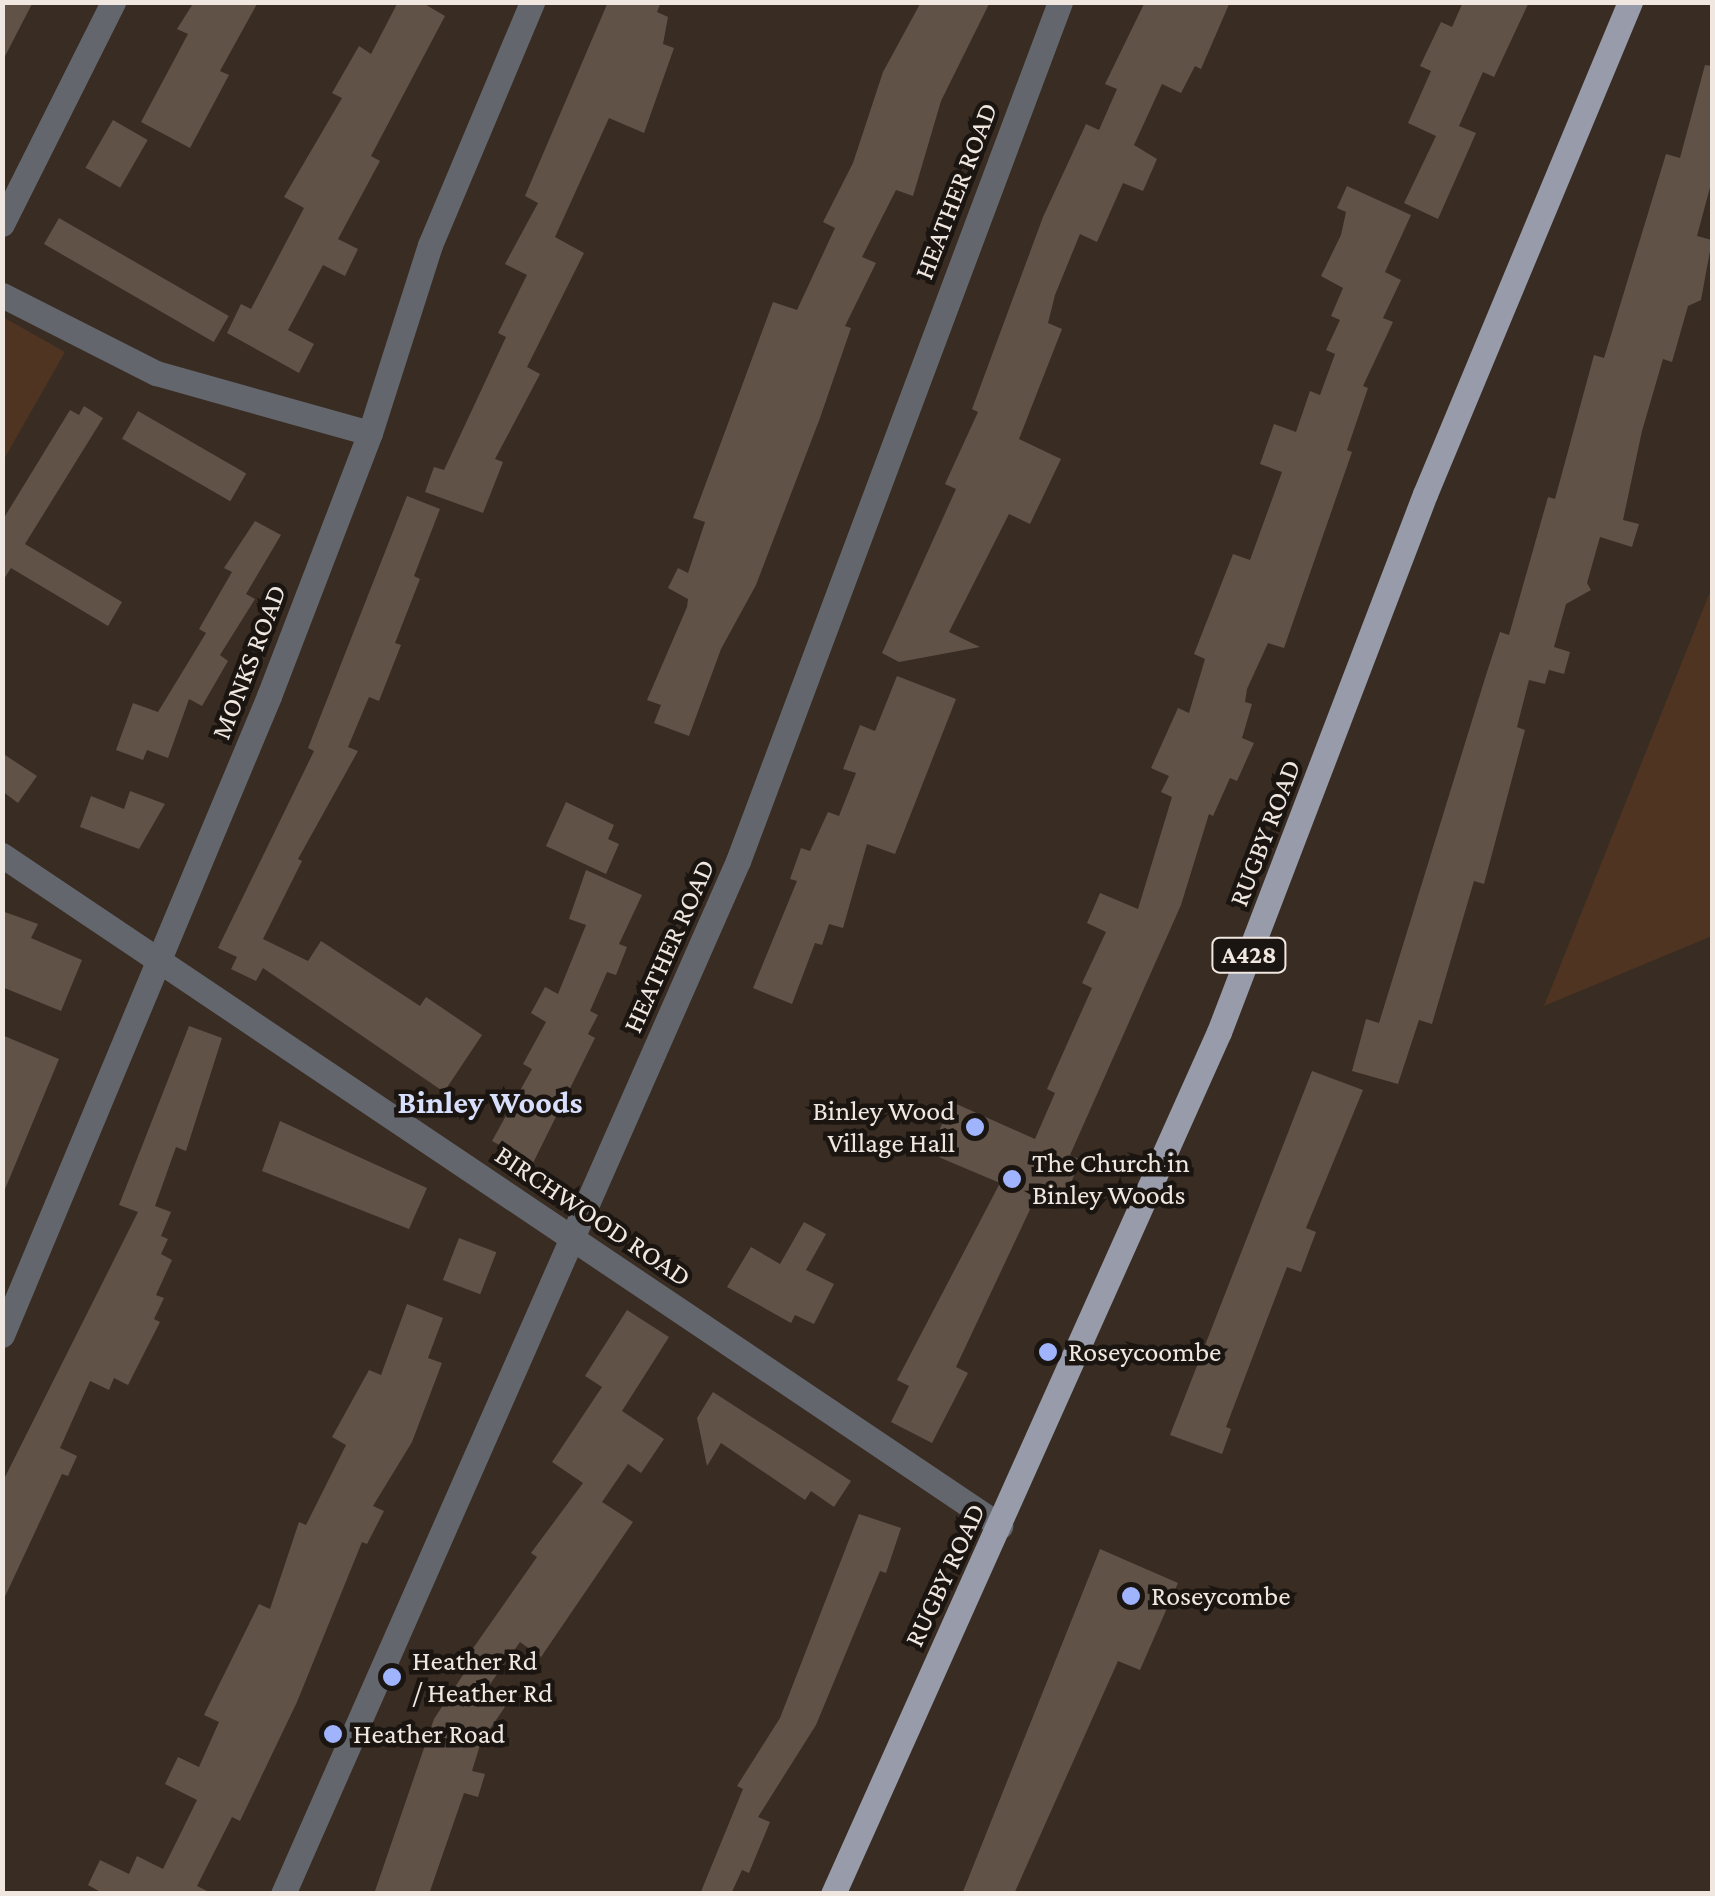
<!DOCTYPE html>
<html>
<head>
<meta charset="utf-8">
<style>
  body { margin:0 }
  #map { position:relative; width:1715px; height:1896px; overflow:hidden; background:#392c22; font-family:"Crimson Pro",serif }
  div>[style] { position:absolute }
  .green>* { inset:0; background:#4e3421 }
  .building>* { inset:0; background:#605247; transform-origin:0 0 }
  .minor>* { height:25px; margin:-12.5px; padding:0 12.5px; transform-origin:12.5px; border-radius:12.5px; background:#63666d }
  .primary>* { height:25px; margin:-12.5px; padding:0 12.5px; transform-origin:12.5px; border-radius:12.5px; background:#979baa }
  .dots>* { width:28px; height:28px; translate:-50% -50%; box-sizing:border-box; border:5px solid #1b1511; border-radius:50% }
  span { translate:-50% -50%; white-space:nowrap; text-align:center; line-height:1.15; -webkit-text-stroke:9px #1b1511; paint-order:stroke }
  .shield-label span { padding:2px 8px; background:#1b1511; border:2px solid; border-radius:8px; -webkit-text-stroke-width:0 }
  .shield-label { font-size:25px; color:#f0e7e1; font-weight:700 }
  .street-label { font-size:28px; color:#f0e7e1 }
  .poi-label { font-size:28px; color:#f0e7e1 }
  .right { translate:-100% -50%; text-align:right }
  .left { translate:0 -50%; text-align:left }
  .quarter-label { font-size:32px; color:#d7dffc; font-weight:700 }
  .frame { position:absolute; inset:0; border:5px solid #f0e7e1; pointer-events:none }
</style>
</head>
<body>
<div id="map">
  <div class="green">
    <div style="clip-path:polygon(3px 317px,65px 352px,3px 461px,2px 317px)"></div>
    <div style="clip-path:polygon(1712px 587px,1712px 936px,1544px 1006px)"></div>
  </div>
  <div class="building">
    <div style="clip-path:polygon(2px 2px,33px 2px,2px 62px)"></div>
    <div style="clip-path:polygon(194px 2px,258px 2px,220px 71px,229px 75px,190px 148px,141px 122px,188px 34px,177px 29px)"></div>
    <div style="clip-path:polygon(398px 2px,421px 2px,445px 16px,371px 156px,380px 161px,338px 239px,358px 249px,345px 276px,323px 265px,288px 330px,314px 344px,299px 373px,227px 333px,241px 304px,251px 309px,304px 208px,284px 197px,342px 98px,332px 93px,359px 46px,371px 54px)"></div>
    <div style="clip-path:polygon(608px 2px,661px 2px,657px 12px,668px 17px,663px 44px,674px 48px,644px 133px,609px 118px,555px 237px,584px 253px,527px 367px,540px 374px,495px 459px,503px 462px,483px 513px,425px 492px,434px 467px,444px 470px,506px 337px,498px 333px,527px 275px,505px 264px,538px 203px,525px 196px)"></div>
    <div style="clip-path:polygon(921px 2px,990px 2px,941px 101px,913px 196px,896px 190px,862px 257px,876px 263px,845px 326px,851px 328px,820px 418px,756px 585px,721px 649px,689px 736px,654px 723px,661px 705px,647px 700px,687px 607px,688px 599px,668px 588px,678px 568px,688px 573px,705px 522px,693px 518px,773px 302px,797px 310px,835px 228px,823px 222px,853px 163px,883px 72px)"></div>
    <div style="clip-path:polygon(1145px 2px,1230px 2px,1201px 69px,1195px 66px,1181px 93px,1162px 84px,1134px 145px,1157px 159px,1143px 191px,1123px 183px,1097px 242px,1080px 234px,1055px 295px,1048px 323px,1062px 329px,1019px 439px,1061px 459px,1030px 524px,1009px 514px,949px 632px,980px 647px,899px 662px,882px 653px,956px 489px,945px 484px,978px 412px,972px 409px,1043px 217px,1086px 124px,1099px 130px,1117px 89px,1105px 84px)"></div>
    <div style="clip-path:polygon(1463px 2px,1529px 2px,1494px 77px,1483px 72px,1459px 126px,1476px 133px,1438px 219px,1404px 203px,1436px 136px,1408px 123px,1431px 71px,1420px 66px,1441px 22px,1452px 27px)"></div>
    <div style="clip-path:polygon(1705px 65px,1712px 66px,1712px 180px,1697px 236px,1712px 240px,1701px 300px,1688px 306px,1672px 362px,1663px 359px,1642px 431px,1623px 520px,1639px 524px,1632px 547px,1600px 537px,1587px 583px,1591px 590px,1566px 604px,1554px 647px,1570px 652px,1564px 674px,1549px 670px,1545px 684px,1529px 680px,1517px 727px,1525px 730px,1484px 884px,1474px 881px,1432px 1024px,1419px 1020px,1398px 1084px,1352px 1071px,1366px 1019px,1379px 1023px,1486px 675px,1500px 632px,1509px 635px,1548px 497px,1555px 499px,1594px 355px,1604px 358px,1666px 154px,1680px 158px)"></div>
    <div style="left:113px;top:120px;width:40px;height:55px;rotate:30deg"></div>
    <div style="clip-path:polygon(1347px 186px,1411px 215px,1385px 272px,1401px 280px,1383px 318px,1393px 322px,1363px 386px,1368px 388px,1347px 450px,1352px 452px,1284px 648px,1268px 643px,1247px 689px,1245px 702px,1252px 704px,1242px 738px,1254px 743px,1237px 781px,1230px 778px,1213px 816px,1209px 814px,1181px 905px,1070px 1155px,1081px 1160px,1065px 1196px,1041px 1186px,956px 1367px,968px 1373px,932px 1443px,891px 1422px,909px 1386px,897px 1380px,1000px 1183px,929px 1153px,952px 1102px,1035px 1139px,1055px 1093px,1047px 1089px,1092px 988px,1082px 983px,1106px 932px,1087px 923px,1100px 893px,1138px 909px,1172px 797px,1161px 792px,1169px 776px,1151px 768px,1178px 708px,1189px 713px,1205px 659px,1194px 654px,1233px 554px,1250px 560px,1282px 472px,1260px 464px,1274px 424px,1296px 432px,1310px 391px,1320px 395px,1335px 354px,1326px 350px,1340px 320px,1331px 316px,1343px 288px,1321px 276px,1341px 235px,1346px 212px,1337px 208px)"></div>
    <div style="left:59px;top:218px;width:196px;height:30px;rotate:30deg"></div>
    <div style="clip-path:polygon(84px 406px,103px 418px,25px 544px,122px 602px,108px 626px,11px 568px,2px 582px,2px 521px,70px 410px,79px 415px)"></div>
    <div style="left:138px;top:411px;width:125px;height:32px;rotate:30deg"></div>
    <div style="clip-path:polygon(407px 496px,440px 509px,414px 576px,420px 579px,395px 643px,401px 645px,379px 701px,369px 697px,348px 747px,358px 751px,298px 859px,302px 861px,263px 939px,308px 961px,321px 941px,420px 1006px,426px 997px,482px 1035px,444px 1092px,263px 968px,256px 981px,231px 969px,237px 957px,218px 948px,314px 751px,308px 748px)"></div>
    <div style="clip-path:polygon(255px 521px,281px 535px,246px 594px,255px 599px,220px 655px,228px 661px,202px 706px,189px 699px,168px 758px,147px 750px,143px 760px,116px 750px,133px 703px,158px 712px,206px 633px,199px 629px,232px 572px,224px 568px)"></div>
    <div style="clip-path:polygon(897px 676px,956px 699px,895px 854px,867px 844px,843px 928px,829px 924px,822px 945px,815px 943px,792px 1004px,753px 988px,797px 881px,790px 879px,801px 848px,810px 851px,828px 812px,839px 816px,856px 773px,843px 769px,860px 725px,875px 731px)"></div>
    <div style="clip-path:polygon(2px 753px,37px 776px,18px 803px,2px 791px)"></div>
    <div style="clip-path:polygon(130px 791px,165px 804px,139px 849px,80px 827px,91px 796px,124px 809px)"></div>
    <div style="clip-path:polygon(566px 802px,614px 825px,608px 839px,619px 844px,606px 874px,546px 846px)"></div>
    <div style="clip-path:polygon(586px 870px,642px 895px,619px 944px,627px 947px,616px 975px,607px 972px,590px 1011px,598px 1015px,588px 1034px,595px 1038px,533px 1163px,492px 1141px,532px 1069px,523px 1064px,546px 1022px,531px 1013px,545px 987px,558px 994px,586px 925px,569px 919px)"></div>
    <div style="clip-path:polygon(2px 911px,38px 924px,31px 938px,82px 960px,61px 1011px,2px 987px)"></div>
    <div style="clip-path:polygon(189px 1026px,222px 1038px,186px 1151px,176px 1147px,155px 1206px,171px 1212px,161px 1236px,168px 1239px,161px 1254px,172px 1260px,156px 1295px,164px 1298px,154px 1319px,160px 1322px,128px 1385px,114px 1378px,109px 1390px,90px 1381px,60px 1448px,77px 1456px,68px 1476px,62px 1474px,2px 1603px,2px 1483px,138px 1212px,119px 1205px)"></div>
    <div style="clip-path:polygon(2px 1035px,59px 1059px,3px 1194px,2px 1194px)"></div>
    <div style="clip-path:polygon(1312px 1071px,1363px 1090px,1306px 1228px,1316px 1232px,1301px 1272px,1287px 1267px,1226px 1427px,1231px 1429px,1222px 1454px,1170px 1435px)"></div>
    <div style="clip-path:polygon(280px 1121px,427px 1188px,409px 1229px,262px 1171px)"></div>
    <div style="clip-path:polygon(804px 1222px,826px 1234px,806px 1270px,834px 1284px,814px 1324px,795px 1315px,791px 1323px,727px 1287px,751px 1247px,780px 1264px)"></div>
    <div style="left:459px;top:1238px;width:40px;height:45px;rotate:21deg"></div>
    <div style="clip-path:polygon(407px 1304px,443px 1318px,428px 1358px,442px 1363px,412px 1442px,373px 1506px,384px 1511px,367px 1544px,362px 1542px,297px 1702px,240px 1821px,232px 1817px,197px 1886px,213px 1894px,104px 1894px,88px 1885px,100px 1860px,129px 1874px,137px 1856px,163px 1869px,197px 1800px,165px 1784px,178px 1757px,199px 1767px,219px 1722px,204px 1715px,259px 1604px,270px 1609px,299px 1522px,306px 1525px,346px 1445px,332px 1437px,369px 1370px,381px 1375px)"></div>
    <div style="clip-path:polygon(627px 1310px,669px 1337px,622px 1411px,664px 1439px,641px 1473px,628px 1464px,602px 1502px,633px 1522px,541px 1657px,520px 1642px,488px 1687px,509px 1701px,481px 1742px,472px 1771px,485px 1774px,478px 1797px,464px 1793px,429px 1894px,374px 1894px,434px 1719px,474px 1658px,469px 1654px,537px 1557px,531px 1553px,583px 1483px,552px 1462px,602px 1387px,585px 1376px)"></div>
    <div style="clip-path:polygon(713px 1392px,851px 1481px,834px 1507px,811px 1491px,805px 1500px,721px 1443px,707px 1466px,697px 1418px)"></div>
    <div style="clip-path:polygon(859px 1514px,901px 1528px,886px 1573px,880px 1571px,816px 1725px,758px 1817px,770px 1822px,749px 1873px,742px 1870px,731px 1894px,700px 1894px,743px 1789px,737px 1786px,780px 1718px)"></div>
    <div style="clip-path:polygon(1100px 1549px,1178px 1583px,1140px 1670px,1118px 1661px,1014px 1894px,962px 1894px)"></div>
  </div>
  <div class="minor">
    <div style="left:2px;top:224px;width:248px;rotate:-63.4deg"></div>
    <div style="left:2px;top:295px;width:173px;rotate:26.9deg"></div>
    <div style="left:156px;top:373px;width:222px;rotate:15.7deg"></div>
    <div style="left:2px;top:855px;width:1203px;rotate:33.91deg"></div>
    <div style="left:2px;top:1335px;width:693px;rotate:-67.32deg"></div>
    <div style="left:269px;top:696px;width:282px;rotate:-69deg"></div>
    <div style="left:370px;top:433px;width:197px;rotate:-72.3deg"></div>
    <div style="left:430px;top:245px;width:264px;rotate:-67.2deg"></div>
    <div style="left:283px;top:1894px;width:1129px;rotate:-66.23deg"></div>
    <div style="left:738px;top:861px;width:917px;rotate:-69.45deg"></div>
  </div>
  <div class="primary">
    <div style="left:833px;top:1894px;width:944px;rotate:-65.88deg"></div>
    <div style="left:1219px;top:1032px;width:576px;rotate:-69.05deg"></div>
    <div style="left:1425px;top:494px;width:533px;rotate:-67.38deg"></div>
  </div>
  <div class="dots">
    <div style="left:975px;top:1127px;background:#a0b3fd"></div>
    <div style="left:1012px;top:1179px;background:#a0b3fd"></div>
    <div style="left:1048px;top:1352px;background:#a0b3fd"></div>
    <div style="left:1131px;top:1596px;background:#a0b3fd"></div>
    <div style="left:392px;top:1677px;background:#a0b3fd"></div>
    <div style="left:333px;top:1734px;background:#a0b3fd"></div>
  </div>
  <div class="shield-label">
    <span style="left:1249px;top:955px">A428</span>
  </div>
  <div class="street-label">
    <span style="left:956px;top:191px;rotate:-69deg">HEATHER ROAD</span>
    <span style="left:249px;top:662px;rotate:-69deg">MONKS ROAD</span>
    <span style="left:1265px;top:833px;rotate:-69deg">RUGBY ROAD</span>
    <span style="left:669px;top:946px;rotate:-66deg">HEATHER ROAD</span>
    <span style="left:593px;top:1216px;rotate:34deg">BIRCHWOOD ROAD</span>
    <span style="left:945px;top:1575px;rotate:-65deg">RUGBY ROAD</span>
  </div>
  <div class="poi-label">
    <span class="right" style="left:955px;top:1127px">Binley Wood<br>Village Hall</span>
    <span class="left" style="left:1032px;top:1179px">The Church in<br>Binley Woods</span>
    <span class="left" style="left:1068px;top:1352px">Roseycoombe</span>
    <span class="left" style="left:1151px;top:1596px">Roseycombe</span>
    <span class="left" style="left:412px;top:1677px">Heather Rd<br>/ Heather Rd</span>
    <span class="left" style="left:353px;top:1734px">Heather Road</span>
  </div>
  <div class="quarter-label">
    <span style="left:490px;top:1102px">Binley Woods</span>
  </div>
  <div class="frame"></div>
</div>
</body>
</html>
